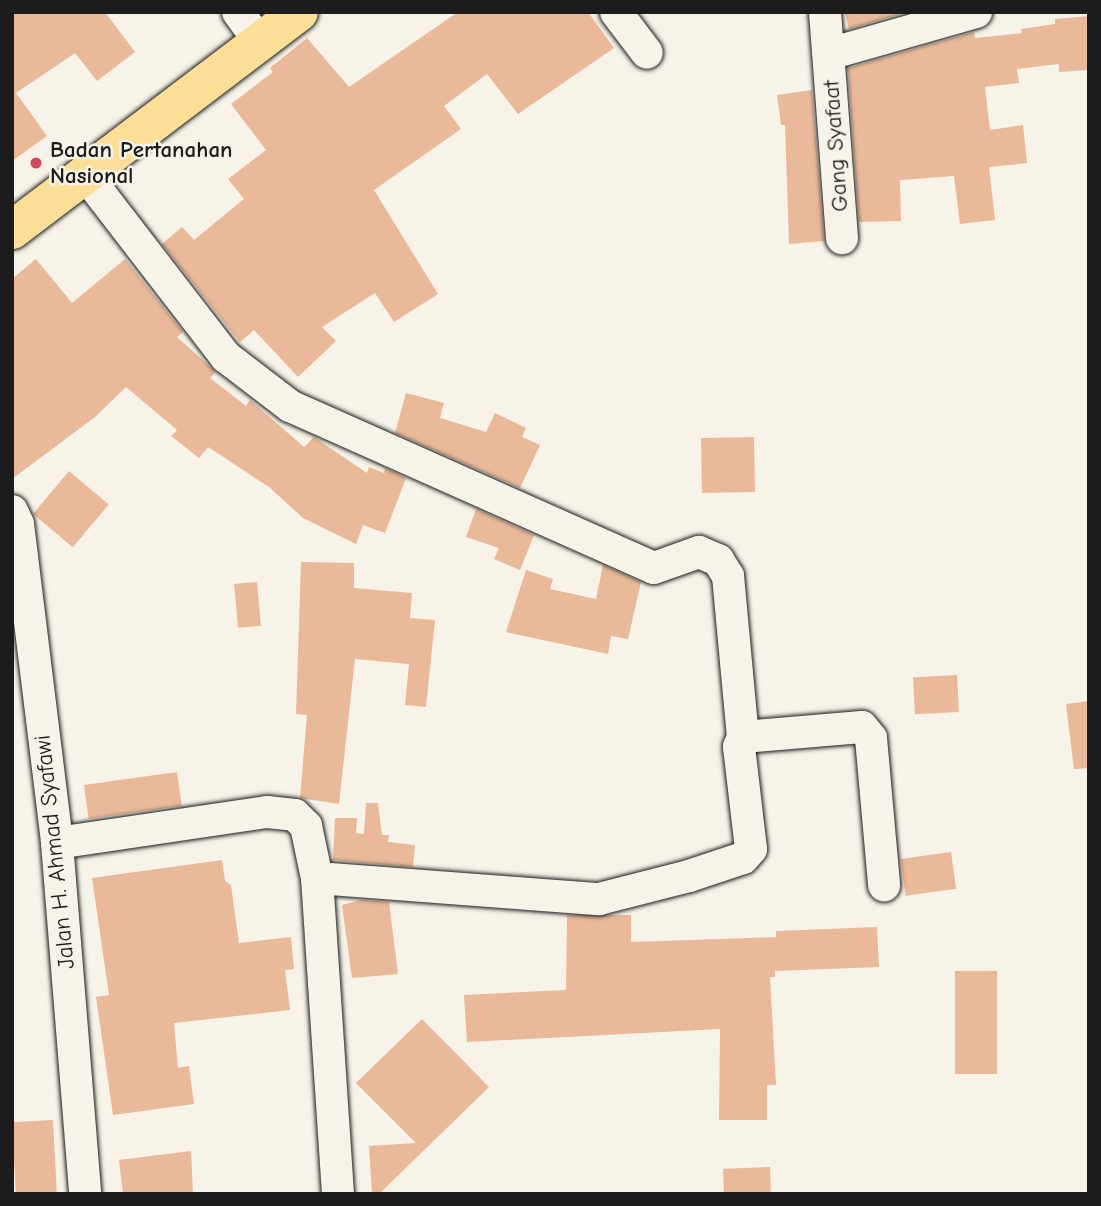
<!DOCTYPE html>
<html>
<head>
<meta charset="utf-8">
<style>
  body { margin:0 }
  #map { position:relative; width:1101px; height:1206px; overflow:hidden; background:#f7f3e8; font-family:"Comic Neue",sans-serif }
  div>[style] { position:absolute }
  .building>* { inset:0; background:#e9b999; transform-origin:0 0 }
  .roads { filter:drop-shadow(0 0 2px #1c1c1c) drop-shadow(0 0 2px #1c1c1c) }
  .street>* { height:32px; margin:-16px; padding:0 16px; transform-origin:16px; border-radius:16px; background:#f7f3e8 }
  .primary>* { height:38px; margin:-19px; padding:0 19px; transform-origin:19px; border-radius:19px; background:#fbdf96 }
  .dots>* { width:19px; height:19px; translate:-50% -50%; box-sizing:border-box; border:4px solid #f7f3e8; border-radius:50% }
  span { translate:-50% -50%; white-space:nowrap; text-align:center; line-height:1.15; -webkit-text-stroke:5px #f7f3e8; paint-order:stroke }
  .street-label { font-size:23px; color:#1c1c1c }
  .poi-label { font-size:23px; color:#1c1c1c; font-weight:700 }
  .left { translate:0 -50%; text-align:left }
  .frame { position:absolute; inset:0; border:14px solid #1c1c1c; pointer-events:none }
</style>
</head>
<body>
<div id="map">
  <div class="building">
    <div style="clip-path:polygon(12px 12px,105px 12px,135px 52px,97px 81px,75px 53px,16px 93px,47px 136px,12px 161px)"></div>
    <div style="clip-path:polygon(458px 12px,588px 12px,614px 48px,518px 114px,487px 74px,444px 106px,461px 129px,374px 190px,438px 294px,394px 322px,375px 293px,322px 327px,336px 341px,298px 377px,254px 330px,240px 342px,162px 244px,182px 227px,194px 240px,244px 199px,228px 179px,266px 150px,231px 104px,273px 72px,270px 68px,307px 38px,349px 87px)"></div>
    <div style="clip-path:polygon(845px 12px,908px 12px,849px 29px)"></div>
    <div style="clip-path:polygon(1089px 16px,1089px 70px,1059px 72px,1059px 64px,1017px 69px,1019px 83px,985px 87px,990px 130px,1023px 125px,1027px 163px,989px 167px,995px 220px,960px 224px,954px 176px,900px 180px,901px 221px,859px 222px,848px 68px,974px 32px,975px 38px,1022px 33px,1021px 29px,1055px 24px,1055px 19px)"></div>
    <div style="clip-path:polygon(812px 90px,824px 241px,789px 244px,785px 125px,781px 125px,777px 95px)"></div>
    <div style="clip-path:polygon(36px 259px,72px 303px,125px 259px,183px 332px,177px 337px,216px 372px,210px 378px,246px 406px,250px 400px,304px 447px,314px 437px,367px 473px,369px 467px,384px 473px,385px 468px,406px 478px,385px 533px,363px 525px,356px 544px,303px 518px,269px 487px,208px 447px,199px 458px,171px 436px,177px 430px,126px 387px,95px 417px,12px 479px,12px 279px)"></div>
    <div style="clip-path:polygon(406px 393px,444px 403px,440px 418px,486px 432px,495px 413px,526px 428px,522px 437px,540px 445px,520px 488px,395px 433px)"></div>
    <div style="left:754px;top:437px;width:55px;height:53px;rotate:89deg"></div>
    <div style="left:69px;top:471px;width:52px;height:56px;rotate:40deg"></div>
    <div style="clip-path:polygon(476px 509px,534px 535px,520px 570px,494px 559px,499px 548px,466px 537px)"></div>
    <div style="clip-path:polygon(301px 562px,354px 563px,354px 588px,412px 593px,410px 618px,435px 620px,426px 707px,405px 705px,409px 664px,355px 659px,339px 804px,300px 798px,307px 715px,296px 714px)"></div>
    <div style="clip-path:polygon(603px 565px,641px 582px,628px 639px,611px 636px,608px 654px,506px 632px,526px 570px,553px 579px,550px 589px,596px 599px)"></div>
    <div style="left:257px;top:582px;width:44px;height:23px;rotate:85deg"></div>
    <div style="left:957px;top:675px;width:37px;height:44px;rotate:87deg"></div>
    <div style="clip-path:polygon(1089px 701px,1089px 768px,1074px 769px,1066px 704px)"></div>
    <div style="left:177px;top:772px;width:34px;height:94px;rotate:82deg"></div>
    <div style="clip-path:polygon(366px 803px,378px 803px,382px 835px,389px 835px,388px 842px,415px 845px,413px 867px,333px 860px,335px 818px,357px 818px,356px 833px,364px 834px)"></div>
    <div style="left:951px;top:852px;width:37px;height:51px;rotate:82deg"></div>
    <div style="clip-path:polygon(222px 860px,225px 881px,231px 885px,239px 943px,291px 937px,294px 969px,285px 970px,290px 1010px,174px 1023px,178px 1068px,189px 1066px,194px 1104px,113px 1115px,96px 997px,109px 995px,92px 878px)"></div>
    <div style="clip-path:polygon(361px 900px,389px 902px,398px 974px,352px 978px,342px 905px)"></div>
    <div style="clip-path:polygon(567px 915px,631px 915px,631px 942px,776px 937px,776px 931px,877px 927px,879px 967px,775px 971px,775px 977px,770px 977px,776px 1085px,767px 1085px,767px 1120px,719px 1120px,720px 1029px,467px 1042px,464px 995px,566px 990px)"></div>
    <div style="left:955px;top:971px;width:42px;height:103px"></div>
    <div style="clip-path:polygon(422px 1019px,489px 1087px,379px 1194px,372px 1194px,369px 1146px,416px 1143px,356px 1083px)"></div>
    <div style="left:53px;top:1120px;width:74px;height:41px;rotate:87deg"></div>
    <div style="clip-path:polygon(191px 1151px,193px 1194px,123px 1194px,119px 1160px)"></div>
    <div style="left:770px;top:1167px;width:27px;height:47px;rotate:88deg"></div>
  </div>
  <div class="roads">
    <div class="street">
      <div style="left:238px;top:12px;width:37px;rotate:54deg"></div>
      <div style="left:616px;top:12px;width:51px;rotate:52.9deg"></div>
      <div style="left:825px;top:12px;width:227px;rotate:85.7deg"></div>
      <div style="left:829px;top:54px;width:153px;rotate:-15.9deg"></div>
      <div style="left:85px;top:174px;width:231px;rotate:52.4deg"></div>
      <div style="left:226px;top:357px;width:81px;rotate:37.4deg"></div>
      <div style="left:290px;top:406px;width:398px;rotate:24deg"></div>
      <div style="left:654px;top:568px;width:48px;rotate:-19.6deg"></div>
      <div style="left:699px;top:552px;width:21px;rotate:23deg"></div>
      <div style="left:718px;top:560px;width:19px;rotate:58deg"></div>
      <div style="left:728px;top:576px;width:162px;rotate:84.7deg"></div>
      <div style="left:12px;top:511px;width:14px;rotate:65deg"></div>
      <div style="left:18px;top:524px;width:321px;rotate:83deg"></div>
      <div style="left:57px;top:843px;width:352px;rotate:85.4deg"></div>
      <div style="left:57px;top:843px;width:212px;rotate:-8.4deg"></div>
      <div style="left:267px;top:812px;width:28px;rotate:6deg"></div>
      <div style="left:295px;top:815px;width:16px;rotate:45deg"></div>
      <div style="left:306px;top:826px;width:53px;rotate:78.1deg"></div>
      <div style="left:317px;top:878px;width:317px;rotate:86.2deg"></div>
      <div style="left:317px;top:878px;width:283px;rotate:4.3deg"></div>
      <div style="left:599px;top:899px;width:93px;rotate:-14.3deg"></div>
      <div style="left:689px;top:876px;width:57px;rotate:-18.4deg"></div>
      <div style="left:743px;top:858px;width:12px;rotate:-48deg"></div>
      <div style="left:751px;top:849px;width:103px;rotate:-96.7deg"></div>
      <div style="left:739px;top:747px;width:11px;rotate:-68deg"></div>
      <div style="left:743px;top:737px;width:119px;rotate:-4.8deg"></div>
      <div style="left:862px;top:727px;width:14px;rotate:51deg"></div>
      <div style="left:871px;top:738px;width:148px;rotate:84.9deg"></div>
    </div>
    <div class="primary">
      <div style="left:12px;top:230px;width:360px;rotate:-37.2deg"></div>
    </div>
  </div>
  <div class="dots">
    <div style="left:36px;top:163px;background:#d1495b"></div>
  </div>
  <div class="street-label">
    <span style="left:836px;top:146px;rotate:-94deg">Gang Syafaat</span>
    <span style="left:55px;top:852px;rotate:-96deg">Jalan H. Ahmad Syafawi</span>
  </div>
  <div class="poi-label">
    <span class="left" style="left:50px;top:163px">Badan Pertanahan<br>Nasional</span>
  </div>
  <div class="frame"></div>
</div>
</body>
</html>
